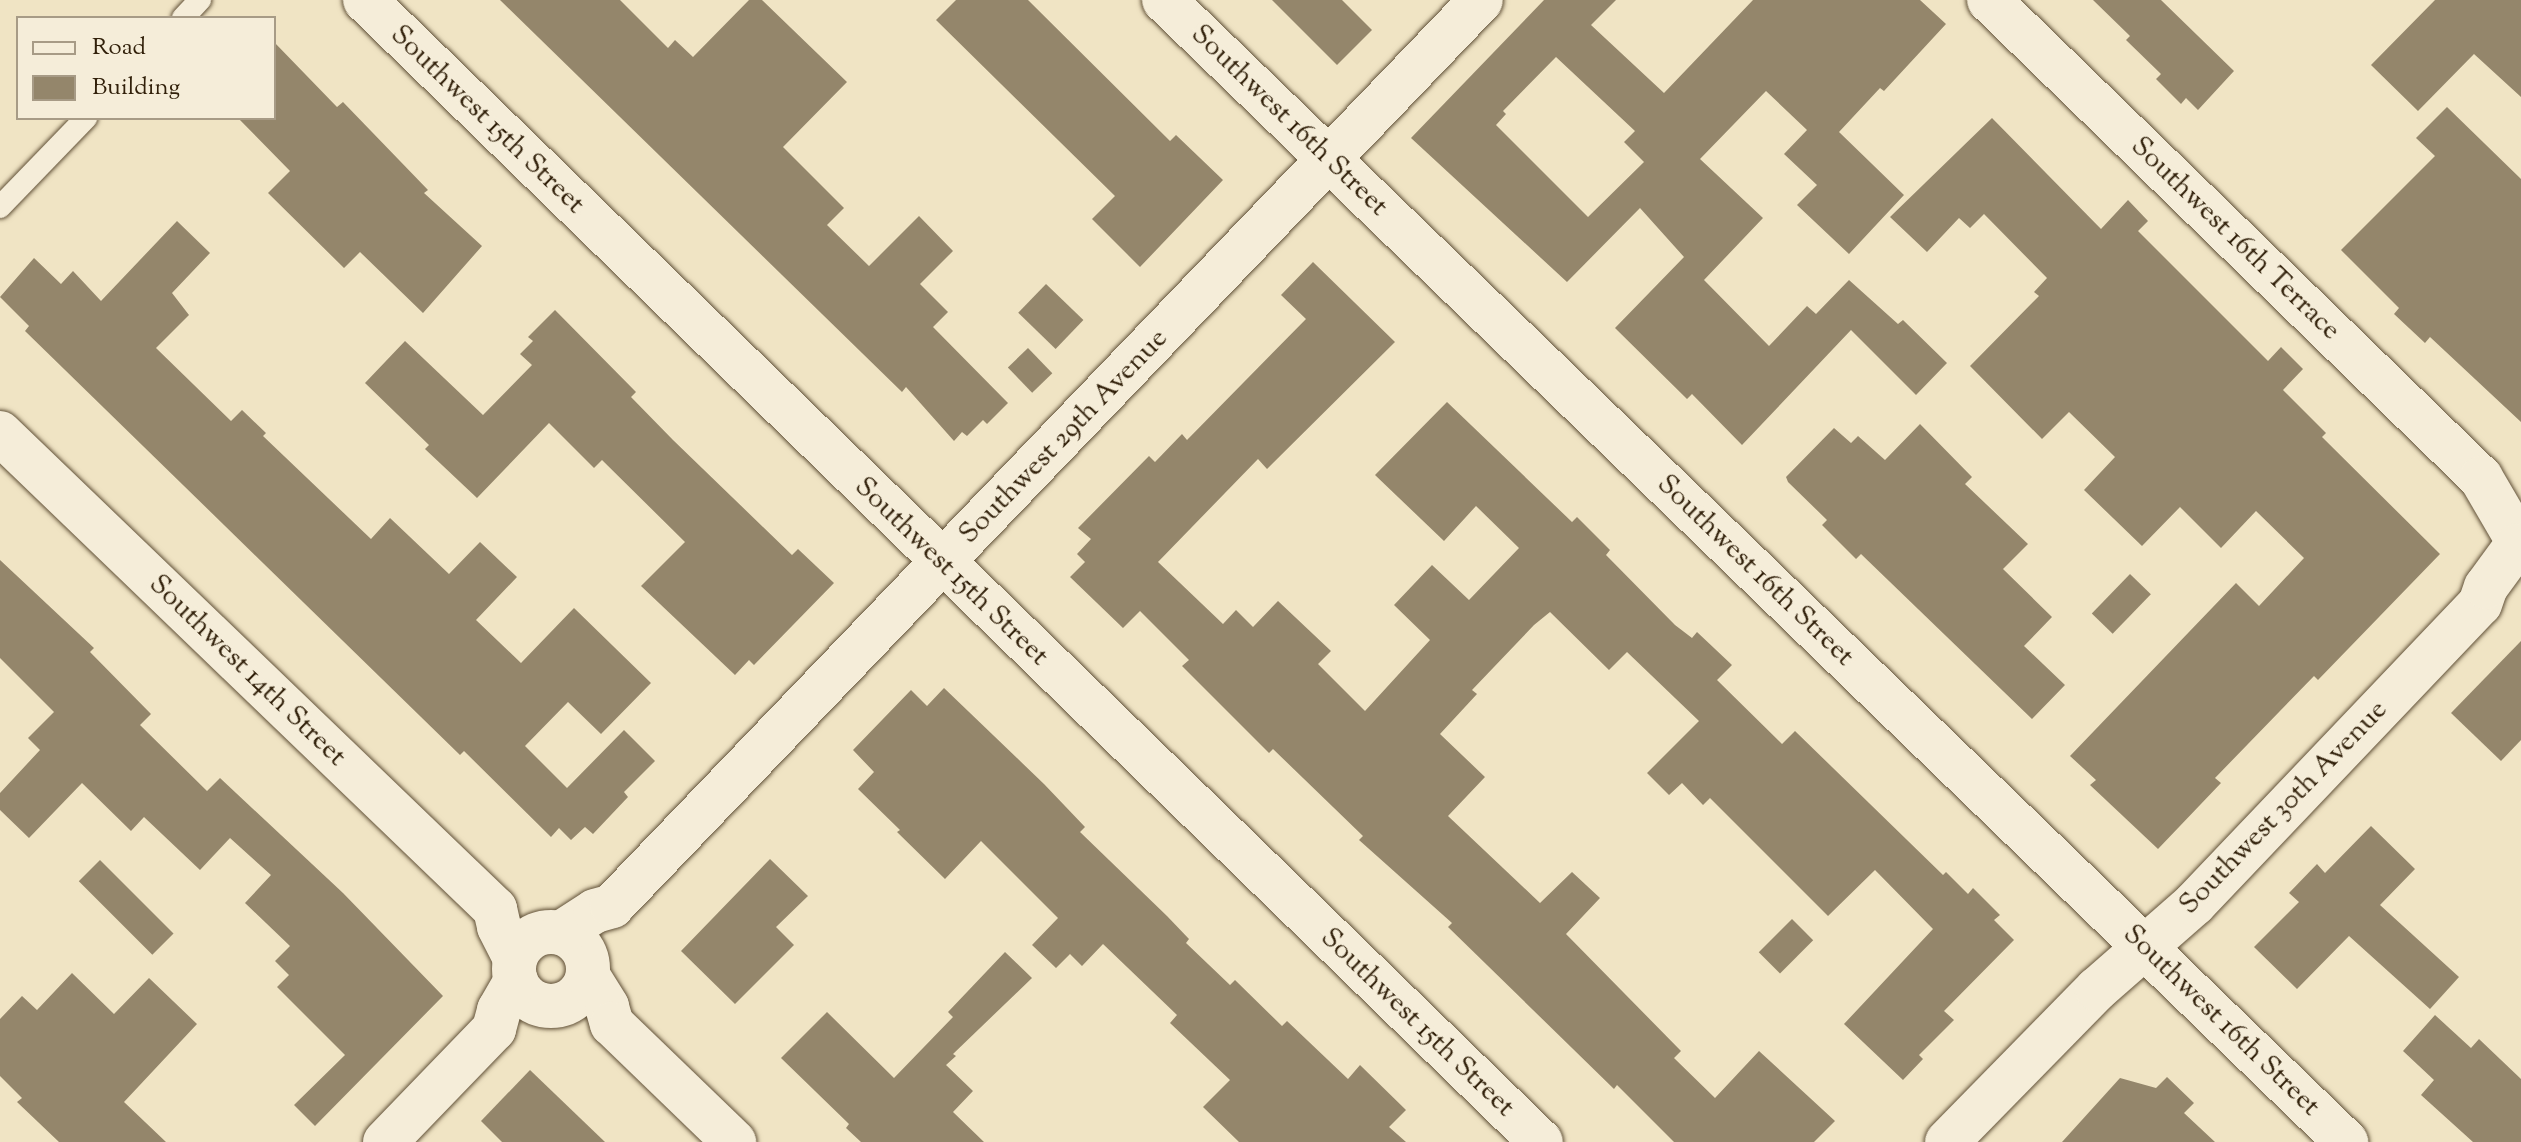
<!DOCTYPE html>
<html>
<head>
<meta charset="utf-8">
<style>
  body { margin:0 }
  #map { position:relative; width:2521px; height:1142px; overflow:hidden; background:#f0e4c4; font-family:"Sorts Mill Goudy",serif }
  div>[style] { position:absolute }
  .building>* { inset:0; background:#94866b; transform-origin:0 0 }
  .roads { filter:drop-shadow(0 0 2px #615138) drop-shadow(0 0 2px #615138) }
  .service>* { height:22px; margin:-11px; padding:0 11px; transform-origin:11px; border-radius:11px; background:#f5edd9 }
  .minor>* { height:44px; margin:-22px; padding:0 22px; transform-origin:22px; border-radius:22px; background:#f5edd9 }
  .minor>.ring { margin:-22px; padding:0; box-sizing:content-box; background:none; border:44px solid #f5edd9; border-radius:50% }
  .tertiary>* { height:44px; margin:-22px; padding:0 22px; transform-origin:22px; border-radius:22px; background:#f5edd9 }
  span { translate:-50% -50%; white-space:nowrap; text-align:center; line-height:1.15; -webkit-text-stroke:8px #f5edd9; paint-order:stroke }
  .street-label { font-size:28px; color:#31200a }
  .legend { position:absolute; left:16px; top:16px; width:260px; height:104px; box-sizing:border-box; background:#f5edd9; border:2px solid #a79b86; margin:0; padding:10px 14px; list-style:none; font-size:24px; color:#31200a }
  .legend li { display:flex; align-items:center; gap:16px; height:40px }
  .legend b { width:40px; border:2px solid #a79b86 }
</style>
</head>
<body>
<div id="map">
  <div class="building">
    <div style="clip-path:polygon(500px 0,620px 0,668px 48px,675px 40px,693px 57px,749px 0,762px 0,847px 82px,783px 147px,844px 208px,827px 225px,869px 266px,919px 216px,953px 251px,920px 284px,948px 312px,933px 327px,1008px 403px,987px 424px,983px 420px,967px 436px,962px 432px,954px 441px,906px 387px,902px 392px)"></div>
    <div style="clip-path:polygon(956px 0,1028px 0,1170px 141px,1176px 135px,1223px 180px,1140px 267px,1092px 219px,1115px 196px,936px 20px)"></div>
    <div style="clip-path:polygon(1272px 0,1342px 0,1372px 30px,1337px 65px)"></div>
    <div style="clip-path:polygon(evenodd,1544px 0,1616px 0,1591px 25px,1664px 93px,1753px 0,1920px 0,1946px 24px,1884px 91px,1880px 88px,1839px 132px,1904px 195px,1849px 254px,1797px 205px,1817px 185px,1784px 154px,1807px 130px,1766px 91px,1700px 159px,1763px 218px,1704px 280px,1769px 346px,1807px 306px,1816px 314px,1849px 280px,1898px 324px,1903px 320px,1947px 363px,1916px 395px,1851px 330px,1742px 445px,1692px 394px,1687px 399px,1615px 328px,1684px 257px,1640px 208px,1567px 282px,1411px 138px,1544px 0,1556px 57px,1635px 131px,1624px 142px,1644px 162px,1588px 217px,1496px 125px,1506px 114px,1503px 111px,1556px 57px)"></div>
    <div style="clip-path:polygon(2093px 0,2161px 0,2234px 71px,2198px 110px,2186px 98px,2181px 104px,2156px 79px,2161px 74px,2126px 40px,2130px 36px)"></div>
    <div style="clip-path:polygon(2435px 0,2521px 0,2521px 97px,2474px 54px,2418px 111px,2371px 65px)"></div>
    <div style="clip-path:polygon(274px 42px,337px 107px,343px 102px,428px 190px,424px 193px,482px 246px,423px 313px,360px 252px,344px 268px,268px 193px,290px 171px,238px 118px,274px 118px)"></div>
    <div style="clip-path:polygon(2447px 107px,2521px 179px,2521px 422px,2430px 337px,2425px 343px,2394px 314px,2399px 308px,2341px 250px,2435px 156px,2416px 138px)"></div>
    <div style="clip-path:polygon(1992px 118px,2101px 229px,2128px 200px,2148px 221px,2138px 231px,2268px 361px,2281px 347px,2303px 369px,2283px 390px,2326px 433px,2322px 437px,2440px 554px,2318px 680px,2314px 676px,2215px 778px,2221px 783px,2158px 849px,2090px 785px,2096px 780px,2070px 756px,2236px 583px,2259px 606px,2304px 558px,2256px 511px,2221px 548px,2180px 507px,2142px 546px,2084px 490px,2115px 457px,2069px 412px,2042px 439px,1970px 366px,2039px 296px,2034px 292px,2047px 278px,1984px 214px,1970px 228px,1959px 218px,1927px 252px,1890px 217px)"></div>
    <div style="clip-path:polygon(177px 221px,210px 253px,172px 293px,189px 315px,156px 348px,231px 421px,242px 410px,266px 433px,263px 436px,371px 539px,390px 518px,449px 574px,480px 542px,517px 577px,476px 620px,521px 663px,574px 608px,651px 683px,601px 734px,568px 702px,525px 746px,567px 788px,624px 730px,655px 761px,624px 792px,628px 797px,593px 834px,585px 827px,571px 840px,559px 828px,551px 837px,464px 751px,460px 755px,25px 331px,29px 326px,0 297px,34px 258px,61px 284px,73px 271px,101px 301px)"></div>
    <div style="clip-path:polygon(1313px 262px,1395px 342px,1267px 469px,1258px 459px,1158px 562px,1223px 624px,1236px 610px,1253px 627px,1278px 601px,1331px 651px,1318px 664px,1365px 711px,1430px 640px,1394px 605px,1432px 565px,1469px 600px,1519px 548px,1476px 506px,1444px 541px,1375px 475px,1447px 402px,1572px 522px,1577px 517px,1610px 550px,1606px 555px,1675px 625px,1692px 638px,1697px 632px,1732px 665px,1717px 680px,1782px 744px,1795px 731px,1943px 875px,1946px 872px,1968px 894px,1973px 888px,2000px 915px,1994px 920px,2014px 940px,1944px 1011px,1954px 1020px,1919px 1055px,1923px 1059px,1903px 1080px,1844px 1024px,1933px 929px,1875px 870px,1828px 916px,1710px 798px,1703px 805px,1682px 783px,1669px 795px,1647px 773px,1699px 721px,1627px 652px,1609px 670px,1550px 612px,1534px 625px,1472px 690px,1477px 694px,1440px 734px,1485px 777px,1448px 816px,1540px 903px,1572px 872px,1600px 898px,1566px 934px,1681px 1051px,1674px 1058px,1715px 1098px,1759px 1051px,1835px 1121px,1814px 1142px,1674px 1142px,1617px 1085px,1614px 1089px,1448px 927px,1452px 923px,1359px 840px,1363px 836px,1273px 749px,1269px 753px,1182px 666px,1189px 660px,1140px 611px,1123px 628px,1070px 577px,1085px 562px,1077px 554px,1091px 539px,1078px 528px,1149px 456px,1155px 462px,1182px 434px,1187px 440px,1306px 319px,1281px 295px)"></div>
    <div style="left:1046px;top:284px;width:52px;height:40px;rotate:44deg"></div>
    <div style="clip-path:polygon(555px 310px,636px 392px,631px 397px,673px 440px,792px 555px,798px 549px,834px 583px,754px 665px,749px 660px,735px 675px,641px 586px,685px 542px,602px 460px,594px 468px,549px 423px,477px 498px,425px 449px,429px 445px,365px 383px,405px 341px,483px 415px,532px 365px,520px 354px,533px 341px,528px 337px)"></div>
    <div style="left:1028px;top:348px;width:35px;height:28px;rotate:46deg"></div>
    <div style="clip-path:polygon(1920px 424px,1972px 477px,1965px 484px,2028px 544px,2003px 569px,2052px 617px,2024px 646px,2065px 685px,2032px 719px,1861px 554px,1856px 559px,1822px 525px,1827px 520px,1788px 482px,1786px 477px,1834px 428px,1851px 443px,1858px 436px,1885px 460px)"></div>
    <div style="clip-path:polygon(0 560px,94px 648px,90px 652px,151px 714px,140px 725px,207px 791px,220px 778px,343px 893px,443px 996px,315px 1126px,294px 1105px,345px 1055px,277px 987px,289px 975px,275px 961px,290px 946px,245px 903px,271px 875px,230px 838px,200px 870px,144px 817px,131px 831px,82px 783px,29px 838px,0 810px,0 793px,40px 750px,28px 738px,54px 712px,0 658px)"></div>
    <div style="left:2130px;top:574px;width:29px;height:55px;rotate:44deg"></div>
    <div style="clip-path:polygon(2521px 641px,2521px 740px,2501px 761px,2451px 713px)"></div>
    <div style="clip-path:polygon(944px 688px,1044px 784px,1085px 827px,1080px 832px,1167px 916px,1189px 939px,1186px 943px,1230px 985px,1235px 980px,1282px 1026px,1287px 1021px,1348px 1079px,1360px 1065px,1406px 1110px,1389px 1127px,1406px 1142px,1239px 1142px,1203px 1107px,1230px 1080px,1170px 1023px,1177px 1015px,1103px 944px,1082px 966px,1070px 954px,1056px 968px,1032px 945px,1058px 918px,981px 841px,945px 879px,897px 832px,900px 830px,858px 789px,874px 772px,853px 750px,911px 690px,927px 706px)"></div>
    <div style="clip-path:polygon(2371px 826px,2415px 869px,2380px 905px,2459px 977px,2430px 1009px,2349px 936px,2297px 989px,2254px 947px,2299px 902px,2289px 893px,2317px 864px,2325px 873px)"></div>
    <div style="clip-path:polygon(770px 859px,808px 896px,776px 927px,794px 945px,735px 1004px,681px 951px)"></div>
    <div style="left:100px;top:860px;width:104px;height:30px;rotate:45deg"></div>
    <div style="left:1792px;top:919px;width:30px;height:47px;rotate:45deg"></div>
    <div style="clip-path:polygon(1005px 952px,1032px 978px,953px 1054px,956px 1056px,946px 1065px,973px 1091px,953px 1112px,984px 1142px,861px 1142px,846px 1128px,849px 1124px,781px 1058px,827px 1012px,894px 1078px,953px 1017px,948px 1012px)"></div>
    <div style="clip-path:polygon(72px 973px,114px 1014px,149px 978px,197px 1024px,124px 1102px,166px 1142px,59px 1142px,17px 1102px,22px 1098px,0 1076px,0 1019px,22px 996px,37px 1010px)"></div>
    <div style="clip-path:polygon(2435px 1015px,2471px 1048px,2479px 1039px,2521px 1079px,2521px 1142px,2473px 1142px,2421px 1095px,2434px 1080px,2403px 1051px)"></div>
    <div style="clip-path:polygon(530px 1070px,605px 1142px,502px 1142px,481px 1121px)"></div>
    <div style="clip-path:polygon(2167px 1077px,2194px 1103px,2184px 1113px,2215px 1142px,2062px 1142px,2120px 1078px,2156px 1088px)"></div>
  </div>
  <div class="roads">
    <div class="service">
      <div style="left:183px;top:18px;width:25px;rotate:-47deg"></div>
      <div style="left:0;top:207px;width:124px;rotate:-46deg"></div>
    </div>
    <div class="minor">
      <div style="left:365px;top:0;width:1639px;rotate:44.16deg"></div>
      <div style="left:1989px;top:0;width:686px;rotate:44.17deg"></div>
      <div style="left:2481px;top:478px;width:69px;rotate:59.7deg"></div>
      <div style="left:0;top:433px;width:687px;rotate:43.88deg"></div>
      <div style="left:495px;top:909px;width:18px;rotate:77deg"></div>
      <div style="left:499px;top:927px;width:35px;rotate:63deg"></div>
      <div class="ring" style="left:514px;top:932px;width:30px;height:30px"></div>
      <div style="left:561px;top:933px;width:40px;rotate:-32.9deg"></div>
      <div style="left:595px;top:911px;width:18px;rotate:-16deg"></div>
      <div style="left:612px;top:906px;width:1255px;rotate:-46.19deg"></div>
      <div style="left:588px;top:976px;width:36px;rotate:58deg"></div>
      <div style="left:607px;top:1007px;width:18px;rotate:74deg"></div>
      <div style="left:612px;top:1024px;width:170px;rotate:44deg"></div>
      <div style="left:385px;top:1142px;width:157px;rotate:-46deg"></div>
      <div style="left:494px;top:1029px;width:20px;rotate:-75deg"></div>
      <div style="left:499px;top:1010px;width:34px;rotate:-60deg"></div>
      <div style="left:1947px;top:1142px;width:214px;rotate:-45.6deg"></div>
      <div style="left:2097px;top:989px;width:129px;rotate:-41.2deg"></div>
      <div style="left:2194px;top:904px;width:414px;rotate:-46.4deg"></div>
      <div style="left:2480px;top:604px;width:18px;rotate:-71deg"></div>
      <div style="left:2486px;top:587px;width:51px;rotate:-53.8deg"></div>
    </div>
    <div class="tertiary">
      <div style="left:1164px;top:0;width:1644px;rotate:44.01deg"></div>
    </div>
  </div>
  <div class="street-label">
    <span style="left:487px;top:120px;rotate:44deg">Southwest 15th Street</span>
    <span style="left:1289px;top:121px;rotate:44deg">Southwest 16th Street</span>
    <span style="left:2235px;top:239px;rotate:44deg">Southwest 16th Terrace</span>
    <span style="left:1064px;top:437px;rotate:-46deg">Southwest 29th Avenue</span>
    <span style="left:1755px;top:571px;rotate:44deg">Southwest 16th Street</span>
    <span style="left:951px;top:572px;rotate:44deg">Southwest 15th Street</span>
    <span style="left:247px;top:671px;rotate:44deg">Southwest 14th Street</span>
    <span style="left:2284px;top:808px;rotate:-46deg">Southwest 30th Avenue</span>
    <span style="left:2221px;top:1021px;rotate:44deg">Southwest 16th Street</span>
    <span style="left:1417px;top:1023px;rotate:44deg">Southwest 15th Street</span>
  </div>
  <ul class="legend">
  <li><b style="height:10px;background:#f5edd9"></b>Road</li>
  <li><b style="height:22px;background:#94866b"></b>Building</li>
  </ul>
</div>
</body>
</html>
